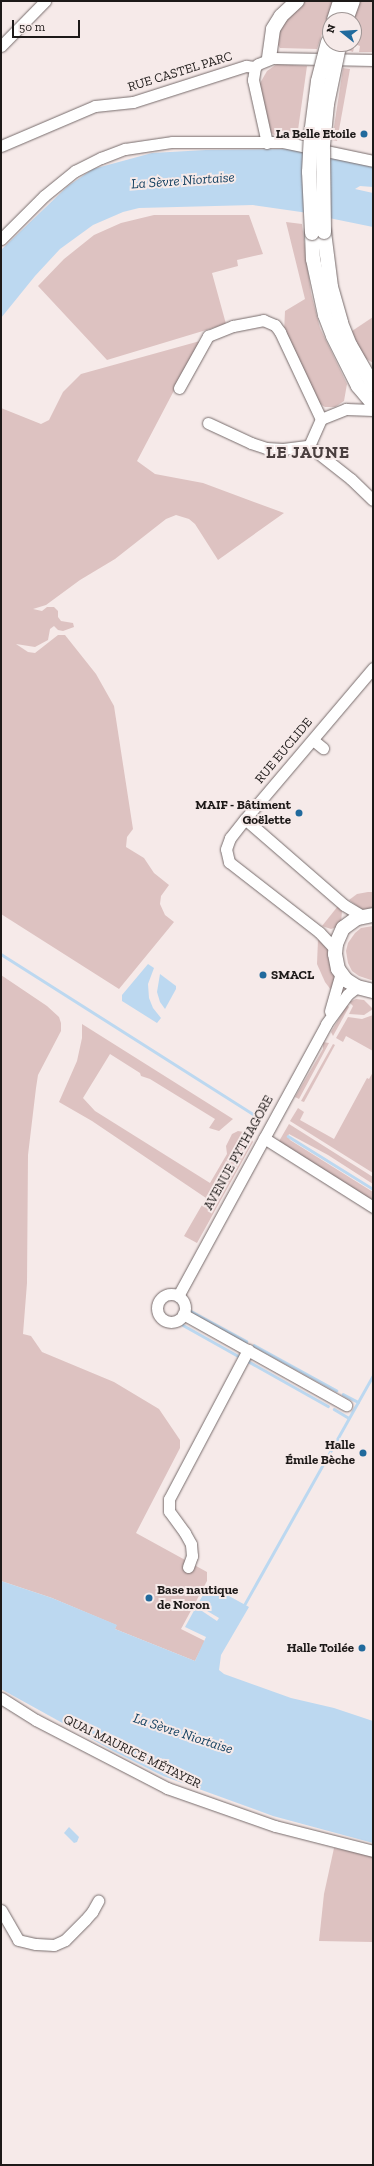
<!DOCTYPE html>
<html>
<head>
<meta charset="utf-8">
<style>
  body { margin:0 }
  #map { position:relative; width:374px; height:2166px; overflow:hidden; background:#f6eae9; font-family:"Zilla Slab",serif }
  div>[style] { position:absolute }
  .green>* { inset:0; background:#ddc2c1 }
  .water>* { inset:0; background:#bcd8f0 }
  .stream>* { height:2.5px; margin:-1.25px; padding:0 1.25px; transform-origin:1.25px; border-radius:1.25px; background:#bcd8f0 }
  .roads { filter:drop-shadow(0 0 1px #776c6c) drop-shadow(0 0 1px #776c6c) }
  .minor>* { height:11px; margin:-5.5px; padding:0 5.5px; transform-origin:5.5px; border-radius:5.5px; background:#fff }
  .minor>.ring { margin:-5.5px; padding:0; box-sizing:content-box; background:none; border:11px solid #fff; border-radius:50% }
  .major>* { height:14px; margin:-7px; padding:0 7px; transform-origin:7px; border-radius:7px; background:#fff }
  .bridges { filter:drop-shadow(0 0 1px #776c6c) drop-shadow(0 0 1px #776c6c) }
  .major-bridge>* { height:14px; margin:-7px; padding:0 7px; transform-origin:7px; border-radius:7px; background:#fff }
  .dots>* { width:11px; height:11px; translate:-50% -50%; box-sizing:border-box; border:2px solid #f6eae9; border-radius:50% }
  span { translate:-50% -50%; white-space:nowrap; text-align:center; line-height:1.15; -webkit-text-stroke:4px #f6eae9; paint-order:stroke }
  .street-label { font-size:13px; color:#1d1918 }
  .poi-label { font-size:13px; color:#1d1918; font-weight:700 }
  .right { translate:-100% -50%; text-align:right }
  .left { translate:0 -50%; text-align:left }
  .water-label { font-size:14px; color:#0f3d5e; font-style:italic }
  .district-label { font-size:17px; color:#4a3f3f; font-weight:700; letter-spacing:1px }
  .frame { position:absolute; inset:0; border:2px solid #1d1918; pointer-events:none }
  .north { position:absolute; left:322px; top:12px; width:40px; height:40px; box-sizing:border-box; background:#f6eae9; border:1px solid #9f9695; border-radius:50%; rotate:287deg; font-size:11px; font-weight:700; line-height:16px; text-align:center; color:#1d1918 }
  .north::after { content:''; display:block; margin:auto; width:14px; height:18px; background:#216a9d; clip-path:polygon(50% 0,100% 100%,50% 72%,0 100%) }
  .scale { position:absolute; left:12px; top:20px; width:68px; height:18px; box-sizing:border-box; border:2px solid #1d1918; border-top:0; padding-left:5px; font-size:12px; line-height:14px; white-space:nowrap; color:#1d1918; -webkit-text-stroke:3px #f6eae9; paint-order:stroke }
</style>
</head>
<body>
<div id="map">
  <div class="green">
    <div style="clip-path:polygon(302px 1px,333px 1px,317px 49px,280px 48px,273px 37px)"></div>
    <div style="clip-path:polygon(360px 1px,373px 1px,373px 52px,359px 52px,360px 46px,355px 44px,353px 52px,347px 50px,348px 44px,354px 44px,353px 20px)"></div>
    <div style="clip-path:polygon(277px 64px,307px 66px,297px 137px,274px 135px,269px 131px,259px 85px,267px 71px)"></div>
    <div style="clip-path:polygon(343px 68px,350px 69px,337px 141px,332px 140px)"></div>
    <div style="clip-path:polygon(154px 215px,249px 215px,263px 254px,237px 260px,238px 266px,212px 273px,226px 324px,107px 360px,38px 286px,64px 259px,94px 235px,121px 223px)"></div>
    <div style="clip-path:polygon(286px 222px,302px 224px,311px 293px,320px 328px,347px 384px,344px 401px,335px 407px,325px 407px,317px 402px,284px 333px,285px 311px,305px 299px)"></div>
    <div style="clip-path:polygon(373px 317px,373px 363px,362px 356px,352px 331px)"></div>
    <div style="clip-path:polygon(200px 341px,137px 461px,155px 474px,203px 483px,284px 513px,218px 560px,195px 524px,189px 519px,176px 515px,166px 519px,115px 559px,80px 580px,46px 605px,33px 609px,42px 611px,47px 607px,54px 607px,58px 611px,58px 617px,61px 621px,73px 623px,74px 627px,63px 631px,58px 630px,54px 626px,50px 629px,48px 640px,35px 647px,16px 644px,28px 652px,35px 653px,58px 635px,65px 635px,96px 674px,114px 706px,133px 829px,127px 837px,126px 847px,144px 858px,154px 873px,169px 885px,161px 896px,160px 904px,165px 915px,174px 922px,119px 989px,1px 914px,1px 408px,41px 424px,49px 420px,63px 392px,81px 374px)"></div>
    <div style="clip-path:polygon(368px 892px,373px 892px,373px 910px,361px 909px,349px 900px,357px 894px)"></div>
    <div style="clip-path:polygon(338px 906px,342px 911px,341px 923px,337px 927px,331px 929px,322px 926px)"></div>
    <div style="clip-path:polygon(373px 926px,373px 980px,371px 980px,359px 976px,352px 971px,348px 963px,346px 951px,348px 943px,355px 933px,361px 928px)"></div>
    <div style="clip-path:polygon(318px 939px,327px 948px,336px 976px,331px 990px,325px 982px,317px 964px)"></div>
    <div style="clip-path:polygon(1px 975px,47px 1006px,59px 1017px,61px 1023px,61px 1031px,38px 1075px,36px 1088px,28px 1155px,27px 1283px,23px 1334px,31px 1336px,42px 1352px,114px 1382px,159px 1409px,180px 1440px,180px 1448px,136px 1533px,207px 1572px,207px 1581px,181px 1629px,205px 1641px,195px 1661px,115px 1629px,116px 1625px,52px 1598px,1px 1581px)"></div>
    <div style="clip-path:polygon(356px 999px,364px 1000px,373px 1009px,364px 1015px,349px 1014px,353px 1006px,349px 1002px)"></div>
    <div style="clip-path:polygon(347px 1005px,349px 1007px,333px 1036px,331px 1032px)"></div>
    <div style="clip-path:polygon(373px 1015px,373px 1051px,346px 1036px,343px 1042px,336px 1038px,348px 1017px,362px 1019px)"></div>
    <div style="clip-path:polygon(82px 1024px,233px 1119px,219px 1131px,209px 1128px,215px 1119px,150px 1079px,141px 1076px,140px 1073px,110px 1054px,83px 1098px,95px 1111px,210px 1183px,227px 1154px,226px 1146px,232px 1134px,238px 1131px,244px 1132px,250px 1136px,253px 1142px,197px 1243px,184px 1236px,206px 1198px,92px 1121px,59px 1102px,77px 1061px,82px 1038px)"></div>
    <div style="clip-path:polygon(323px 1042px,329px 1043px,299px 1099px,295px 1097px,323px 1049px)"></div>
    <div style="clip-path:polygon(333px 1044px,335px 1045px,304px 1102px,301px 1101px)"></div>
    <div style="clip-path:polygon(373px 1072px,373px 1173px,290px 1121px,298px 1108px,304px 1112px,300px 1120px,334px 1139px,367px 1078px,369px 1079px)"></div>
    <div style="clip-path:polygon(289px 1124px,373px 1177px,373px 1184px,328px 1155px,289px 1134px,288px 1136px,290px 1140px,373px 1192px,373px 1203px,278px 1143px)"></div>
    <div style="clip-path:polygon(334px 1848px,373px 1856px,373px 1942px,319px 1941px,324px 1894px)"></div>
  </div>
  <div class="water">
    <div style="clip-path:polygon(292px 149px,373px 166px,373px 187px,360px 186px,355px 189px,373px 193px,373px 227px,329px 218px,329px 216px,253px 205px,139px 208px,123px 212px,93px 225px,60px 249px,35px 276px,1px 318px,1px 250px,68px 186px,93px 169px,152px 153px,206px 150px)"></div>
    <div style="clip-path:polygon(148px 964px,154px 968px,148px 984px,149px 998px,153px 1008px,161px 1018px,157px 1023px,122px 1001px,122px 995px)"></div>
    <div style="clip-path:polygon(160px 974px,176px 986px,176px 989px,165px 1009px,160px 1002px,157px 992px)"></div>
    <div style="clip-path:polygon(1px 1581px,52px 1598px,117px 1625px,115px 1629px,195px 1661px,206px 1637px,185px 1627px,196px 1607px,217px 1621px,219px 1618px,197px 1605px,209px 1585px,249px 1607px,221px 1655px,219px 1670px,224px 1674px,291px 1698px,334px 1708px,373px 1721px,373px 1843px,273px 1816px,163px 1776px,113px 1751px,1px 1689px)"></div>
    <div style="clip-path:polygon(69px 1827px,79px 1837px,77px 1842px,74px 1843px,64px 1833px)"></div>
  </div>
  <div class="stream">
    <div style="left:1px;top:954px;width:301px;rotate:32.4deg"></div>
    <div style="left:288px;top:1136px;width:100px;rotate:31.9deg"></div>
    <div style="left:191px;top:1311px;width:63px;rotate:28.6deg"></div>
    <div style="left:183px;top:1325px;width:65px;rotate:29.3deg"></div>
    <div style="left:254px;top:1345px;width:94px;rotate:28.8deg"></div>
    <div style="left:246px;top:1360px;width:94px;rotate:29.3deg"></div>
    <div style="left:343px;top:1394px;width:17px;rotate:28deg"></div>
    <div style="left:334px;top:1409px;width:17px;rotate:31deg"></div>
    <div style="left:243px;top:1607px;width:266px;rotate:-60.7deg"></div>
  </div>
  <div class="roads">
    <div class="minor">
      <div style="left:1px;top:46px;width:63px;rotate:-45.6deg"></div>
      <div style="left:267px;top:143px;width:65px;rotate:-102.5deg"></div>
      <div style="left:253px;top:80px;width:13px;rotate:-81deg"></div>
      <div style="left:255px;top:67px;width:4px;rotate:-45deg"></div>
      <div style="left:258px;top:64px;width:16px;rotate:-22deg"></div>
      <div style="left:273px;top:58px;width:100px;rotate:1.1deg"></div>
      <div style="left:1px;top:146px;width:102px;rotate:-23.1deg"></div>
      <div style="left:95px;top:106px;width:38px;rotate:-6deg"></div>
      <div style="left:133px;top:102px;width:119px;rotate:-17.7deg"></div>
      <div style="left:246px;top:66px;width:9px;rotate:6deg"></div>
      <div style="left:1px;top:239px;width:61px;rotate:-45deg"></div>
      <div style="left:44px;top:196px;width:40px;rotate:-39deg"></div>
      <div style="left:75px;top:171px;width:29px;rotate:-27deg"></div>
      <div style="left:101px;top:158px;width:26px;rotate:-21deg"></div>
      <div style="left:125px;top:149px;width:48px;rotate:-8.5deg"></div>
      <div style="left:172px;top:142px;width:111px"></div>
      <div style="left:283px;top:142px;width:92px;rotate:11.9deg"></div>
      <div style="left:179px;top:388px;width:60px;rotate:-60.9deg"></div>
      <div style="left:208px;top:336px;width:27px;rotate:-22deg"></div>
      <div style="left:233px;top:326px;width:31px;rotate:-11deg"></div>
      <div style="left:263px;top:320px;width:13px;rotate:23deg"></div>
      <div style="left:275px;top:325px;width:9px;rotate:54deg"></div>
      <div style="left:280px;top:332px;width:96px;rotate:64.8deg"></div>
      <div style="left:321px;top:419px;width:27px;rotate:-22deg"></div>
      <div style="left:346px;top:409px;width:27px;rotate:2deg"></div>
      <div style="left:208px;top:423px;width:47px;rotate:24.9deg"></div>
      <div style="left:251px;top:443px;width:16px;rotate:18deg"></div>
      <div style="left:266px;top:448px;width:17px;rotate:3deg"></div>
      <div style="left:283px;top:449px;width:26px;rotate:-7deg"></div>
      <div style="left:309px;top:446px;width:53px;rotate:38.2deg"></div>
      <div style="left:351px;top:479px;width:30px;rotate:44deg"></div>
      <div style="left:309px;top:446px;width:30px;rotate:-66deg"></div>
      <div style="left:313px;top:740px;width:13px;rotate:39deg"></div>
      <div style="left:245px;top:819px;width:131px;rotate:41deg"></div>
      <div style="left:344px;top:905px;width:21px;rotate:31deg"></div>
      <div style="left:335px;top:949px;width:23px;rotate:-133deg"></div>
      <div style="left:319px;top:932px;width:114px;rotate:-142.1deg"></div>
      <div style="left:229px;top:862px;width:13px;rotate:-103deg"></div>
      <div style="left:226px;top:849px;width:12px;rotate:-70deg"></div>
      <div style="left:230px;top:838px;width:24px;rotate:-52deg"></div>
      <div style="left:245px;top:819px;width:198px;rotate:-49.7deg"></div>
      <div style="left:330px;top:1011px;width:40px;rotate:-74deg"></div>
      <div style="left:264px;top:1138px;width:129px;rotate:32.3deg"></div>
      <div class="ring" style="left:157px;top:1294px;width:17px;height:17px"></div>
      <div style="left:178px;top:1296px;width:310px;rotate:-61.4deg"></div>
      <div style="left:326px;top:1024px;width:37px;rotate:-54deg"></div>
      <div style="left:348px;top:994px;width:11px;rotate:-38deg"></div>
      <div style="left:183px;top:1314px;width:187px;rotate:29.2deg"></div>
      <div style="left:188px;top:1567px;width:12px;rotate:-70deg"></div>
      <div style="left:192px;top:1556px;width:12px;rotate:-95deg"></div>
      <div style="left:191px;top:1544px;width:13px;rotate:-119deg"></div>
      <div style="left:185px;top:1533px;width:27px;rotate:-126deg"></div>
      <div style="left:169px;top:1511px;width:12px;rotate:-90deg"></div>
      <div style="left:169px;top:1499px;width:169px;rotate:-62.1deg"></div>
      <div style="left:1px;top:1698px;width:41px;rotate:32.2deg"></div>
      <div style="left:36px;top:1720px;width:148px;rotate:27.4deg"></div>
      <div style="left:167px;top:1788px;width:114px;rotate:19.4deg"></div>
      <div style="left:275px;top:1826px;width:101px;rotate:14.3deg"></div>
      <div style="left:1px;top:1910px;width:34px;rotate:60deg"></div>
      <div style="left:18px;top:1940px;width:18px;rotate:13deg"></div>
      <div style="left:36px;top:1944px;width:18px;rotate:3deg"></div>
      <div style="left:54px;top:1945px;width:12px;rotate:-24deg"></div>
      <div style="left:65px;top:1940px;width:28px;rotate:-45deg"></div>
      <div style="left:85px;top:1920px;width:11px;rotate:-49deg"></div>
      <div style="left:92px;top:1912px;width:13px;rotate:-61deg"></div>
    </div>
    <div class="major">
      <div style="left:334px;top:20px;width:20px;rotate:-72deg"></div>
      <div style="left:346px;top:20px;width:20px;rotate:-70deg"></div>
      <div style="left:269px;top:58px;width:29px;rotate:-82deg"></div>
      <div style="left:273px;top:29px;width:15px;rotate:-58deg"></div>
      <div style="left:281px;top:16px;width:22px;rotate:-43deg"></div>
      <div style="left:324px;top:232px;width:55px;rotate:82.7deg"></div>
      <div style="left:331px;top:287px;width:37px;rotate:74deg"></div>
      <div style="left:341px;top:323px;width:24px;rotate:68deg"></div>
      <div style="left:350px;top:345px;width:46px;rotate:60.1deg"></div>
      <div style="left:312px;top:233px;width:26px;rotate:88deg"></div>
      <div style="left:313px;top:259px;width:57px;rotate:77.9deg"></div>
      <div style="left:325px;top:315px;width:22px;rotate:69deg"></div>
      <div style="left:333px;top:336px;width:56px;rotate:63.4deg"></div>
      <div style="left:358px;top:386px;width:23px;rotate:50deg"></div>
      <div style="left:373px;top:915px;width:16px;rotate:169deg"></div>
      <div style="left:357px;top:918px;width:17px;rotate:144deg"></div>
      <div style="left:343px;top:928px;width:17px;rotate:114deg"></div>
      <div style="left:336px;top:944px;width:10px;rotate:96deg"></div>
      <div style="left:335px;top:954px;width:15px;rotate:79deg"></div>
      <div style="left:338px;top:969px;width:14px;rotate:54deg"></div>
      <div style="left:346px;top:980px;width:13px;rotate:32deg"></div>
      <div style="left:357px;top:987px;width:16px;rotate:14deg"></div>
    </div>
  </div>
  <div class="bridges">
    <div class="major-bridge">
      <div style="left:324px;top:232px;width:87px;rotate:-90.7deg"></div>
      <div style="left:323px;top:145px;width:41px;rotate:-84.4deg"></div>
      <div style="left:327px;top:104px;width:59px;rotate:-78.3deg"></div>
      <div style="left:312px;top:233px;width:61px;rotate:-92.8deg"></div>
      <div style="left:309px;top:172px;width:37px;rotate:-87deg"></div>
      <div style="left:311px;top:135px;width:54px;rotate:-82.6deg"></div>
      <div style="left:318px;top:81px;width:40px;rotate:-75.6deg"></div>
    </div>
  </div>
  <div class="dots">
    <div style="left:364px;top:134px;background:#216a9d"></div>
    <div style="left:299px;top:813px;background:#216a9d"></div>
    <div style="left:263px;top:975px;background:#216a9d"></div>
    <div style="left:363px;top:1453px;background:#216a9d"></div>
    <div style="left:149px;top:1598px;background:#216a9d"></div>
    <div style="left:362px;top:1648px;background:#216a9d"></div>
  </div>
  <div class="street-label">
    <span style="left:180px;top:72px;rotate:-17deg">RUE CASTEL PARC</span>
    <span style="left:284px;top:751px;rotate:-50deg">RUE EUCLIDE</span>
    <span style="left:239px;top:1153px;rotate:-61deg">AVENUE PYTHAGORE</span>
    <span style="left:132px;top:1752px;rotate:26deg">QUAI MAURICE MÉTAYER</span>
  </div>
  <div class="poi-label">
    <span class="right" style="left:356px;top:134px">La Belle Etoile</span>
    <span class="right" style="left:291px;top:813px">MAIF - Bâtiment<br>Goëlette</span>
    <span class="left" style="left:271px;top:975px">SMACL</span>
    <span class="right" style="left:355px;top:1453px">Halle<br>Émile Bèche</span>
    <span class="left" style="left:157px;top:1598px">Base nautique<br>de Noron</span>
    <span class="right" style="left:354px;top:1648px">Halle Toilée</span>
  </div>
  <div class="water-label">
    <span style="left:183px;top:181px;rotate:-4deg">La Sèvre Niortaise</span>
    <span style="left:183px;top:1734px;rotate:18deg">La Sèvre Niortaise</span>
  </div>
  <div class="district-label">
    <span style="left:308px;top:453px">LE JAUNE</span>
  </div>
  <div class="frame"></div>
  <div class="north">N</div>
  <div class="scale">50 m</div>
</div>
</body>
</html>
